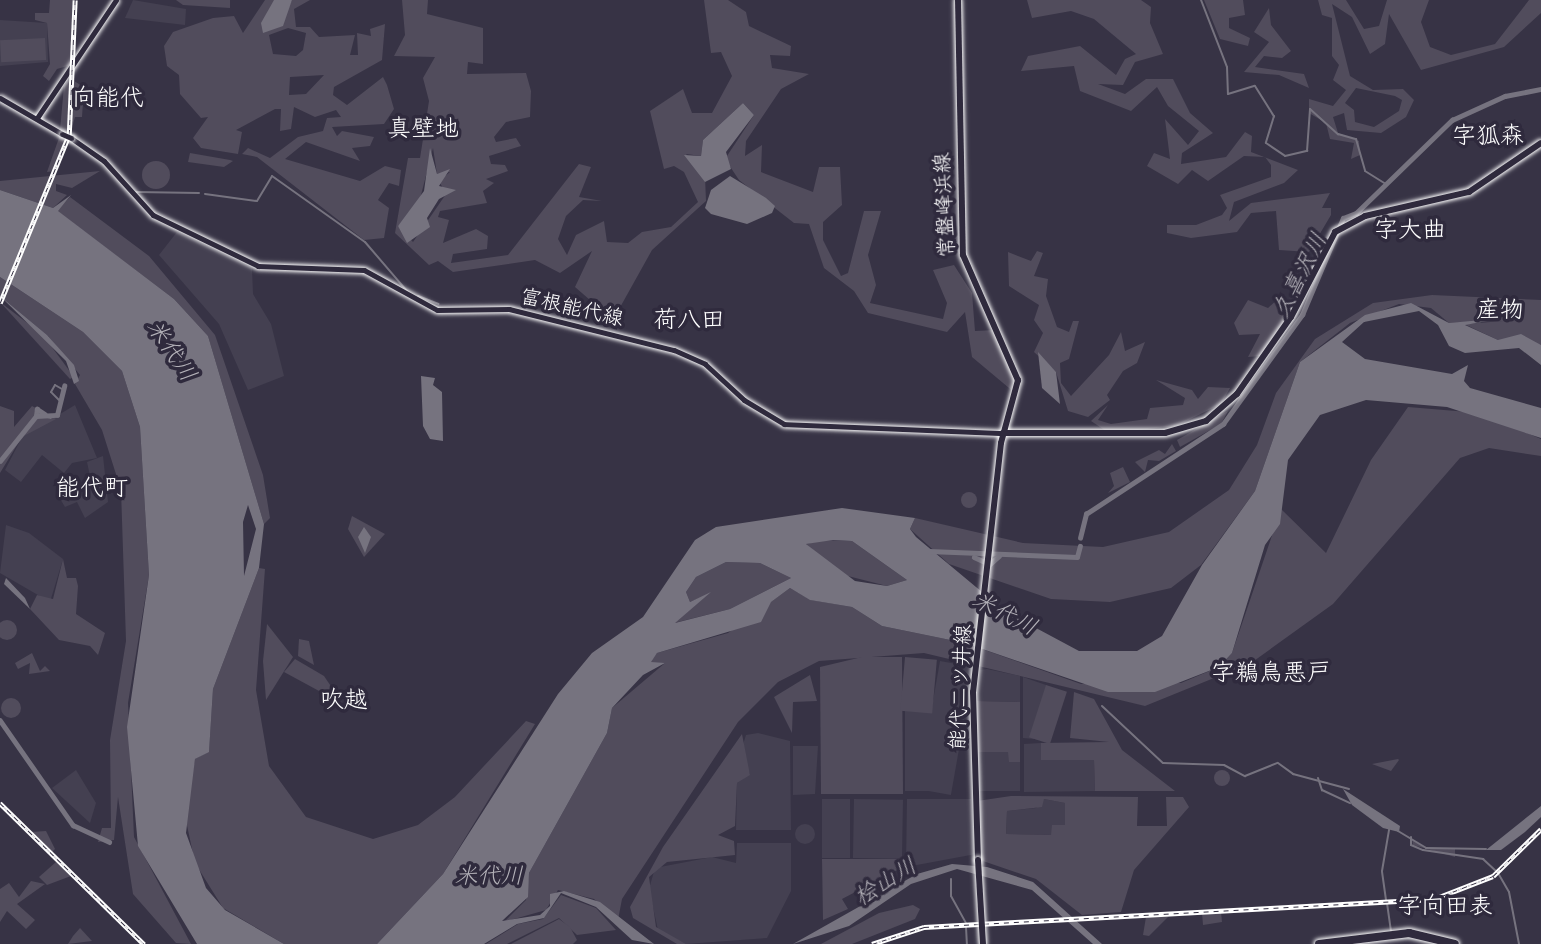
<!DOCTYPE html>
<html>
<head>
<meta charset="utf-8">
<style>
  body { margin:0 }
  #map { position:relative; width:1541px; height:944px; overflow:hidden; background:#373345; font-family:Delius,"Klee One",sans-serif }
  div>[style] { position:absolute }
  .built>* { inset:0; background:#444051; transform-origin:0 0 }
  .round { border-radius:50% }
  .green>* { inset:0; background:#514c5c; transform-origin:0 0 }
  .water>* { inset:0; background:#76737f }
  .stream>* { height:2px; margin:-1px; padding:0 1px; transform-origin:1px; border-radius:1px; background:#76737f }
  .river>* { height:4.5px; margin:-2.25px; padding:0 2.25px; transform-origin:2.25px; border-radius:2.25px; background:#76737f }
  .roads { filter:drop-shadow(0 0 2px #fff) drop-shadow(0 0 2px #fff) }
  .secondary>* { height:5px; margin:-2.5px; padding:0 2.5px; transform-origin:2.5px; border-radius:2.5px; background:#2f2a3d }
  .primary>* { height:6px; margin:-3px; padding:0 3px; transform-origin:3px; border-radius:3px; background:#2f2a3d }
  .highway>* { height:8px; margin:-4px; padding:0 4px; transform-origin:4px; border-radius:4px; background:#2f2a3d }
  .rail>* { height:4.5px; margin-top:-2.25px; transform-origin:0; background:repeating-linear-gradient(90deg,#2f2a3d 0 5px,#fff 0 10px); box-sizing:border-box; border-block:2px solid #fff }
  .bridges { filter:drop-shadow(0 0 2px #fff) drop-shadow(0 0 2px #fff) }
  .secondary-bridge>* { height:5px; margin:-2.5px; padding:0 2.5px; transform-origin:2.5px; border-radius:2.5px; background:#2f2a3d }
  .primary-bridge>* { height:6px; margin:-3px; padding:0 3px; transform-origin:3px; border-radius:3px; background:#2f2a3d }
  span { translate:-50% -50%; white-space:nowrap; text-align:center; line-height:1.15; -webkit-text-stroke:7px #2f2a3d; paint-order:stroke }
  .street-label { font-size:21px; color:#fff }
  .water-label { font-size:23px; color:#b4b2b9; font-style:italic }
  .quarter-label { font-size:24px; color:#fff }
</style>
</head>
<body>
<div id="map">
  <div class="built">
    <div style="clip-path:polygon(133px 0,186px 9px,185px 25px,125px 18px)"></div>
    <div style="clip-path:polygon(0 20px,47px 23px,48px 62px,0 66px)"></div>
    <div style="clip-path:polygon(177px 232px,252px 268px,253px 294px,271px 324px,284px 376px,248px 390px,219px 324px,159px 255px)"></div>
    <div style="clip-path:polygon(75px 405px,97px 458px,72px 463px,64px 473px,42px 455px,21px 482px,5px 470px,22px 437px)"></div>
    <div style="clip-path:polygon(103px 456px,108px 502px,85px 518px,77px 502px,65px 507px,59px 497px,91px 481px,87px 462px)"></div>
    <div style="clip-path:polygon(6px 525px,29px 533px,63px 559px,50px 602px,0 573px)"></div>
    <div style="left:940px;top:661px;width:34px;height:130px;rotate:10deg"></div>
    <div style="clip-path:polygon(987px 669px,1020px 676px,1020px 702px,977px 701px,980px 670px)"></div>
    <div style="clip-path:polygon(1023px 677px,1046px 685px,1046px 740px,1023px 738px)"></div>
    <div style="left:905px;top:711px;width:32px;height:80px"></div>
    <div style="clip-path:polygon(758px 733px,790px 741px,791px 830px,736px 830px,737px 783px,750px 774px,741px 751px,746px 735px)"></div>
    <div style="clip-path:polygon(1041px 743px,1041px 760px,1094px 760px,1095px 791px,1024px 792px,1024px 744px)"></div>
    <div style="clip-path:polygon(793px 746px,818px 746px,815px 794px,793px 795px)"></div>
    <div style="left:1020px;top:751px;width:40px;height:45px;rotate:90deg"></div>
    <div style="clip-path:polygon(76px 770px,96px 803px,90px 823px,52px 788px)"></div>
    <div style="left:822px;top:799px;width:28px;height:59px"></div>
    <div style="left:854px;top:799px;width:49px;height:59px;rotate:1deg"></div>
    <div style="clip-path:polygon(971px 799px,976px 854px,906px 867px,907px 799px)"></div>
    <div style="clip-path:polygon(1044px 799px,1065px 803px,1065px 825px,1051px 835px,1006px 834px,1007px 811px,1036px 808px)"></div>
    <div class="round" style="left:795px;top:824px;width:20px;height:20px"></div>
    <div style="clip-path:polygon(737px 843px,791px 843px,791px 891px,767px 938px,686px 944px,658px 930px,649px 889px,655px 868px,712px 857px,736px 863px)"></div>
  </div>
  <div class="green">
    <div style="clip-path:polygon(50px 0,73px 0,71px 65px,57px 69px,49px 81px,43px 76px,50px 64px,47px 23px,35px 20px,35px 13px,49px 13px)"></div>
    <div style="clip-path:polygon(176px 0,230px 0,230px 8px,183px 5px)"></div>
    <div style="clip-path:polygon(evenodd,265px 0,274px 0,283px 20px,292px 0,310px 0,294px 9px,296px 27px,310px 27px,319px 37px,355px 35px,350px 55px,358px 55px,357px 33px,371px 36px,370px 29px,385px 24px,382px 60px,334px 87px,333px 95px,347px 105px,383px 77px,387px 85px,394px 109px,384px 124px,332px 127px,337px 136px,342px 131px,374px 137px,370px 146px,352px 148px,360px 161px,306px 142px,285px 159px,360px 181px,385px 166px,401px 170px,399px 186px,389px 183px,378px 200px,389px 208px,384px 238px,364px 240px,257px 157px,242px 154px,248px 148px,270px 158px,298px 137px,323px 131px,327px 118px,341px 117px,336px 110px,315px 117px,294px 107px,291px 129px,280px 131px,281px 109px,275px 109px,236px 130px,242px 132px,238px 154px,201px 148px,193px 138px,208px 117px,201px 118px,180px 94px,179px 75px,167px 66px,164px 46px,173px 32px,213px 18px,234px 16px,243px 33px,265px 0,288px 28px,306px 33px,303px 50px,296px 56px,273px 54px,269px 35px,288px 28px,265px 0,324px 75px,306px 94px,289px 95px,290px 77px,324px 75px)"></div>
    <div style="clip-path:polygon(evenodd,402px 0,428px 0,427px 14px,483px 28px,483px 64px,468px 62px,467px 74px,526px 73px,531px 91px,530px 117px,506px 122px,494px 137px,496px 142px,516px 138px,521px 146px,489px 156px,491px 164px,505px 165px,508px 171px,486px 179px,494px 183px,483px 191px,487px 203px,440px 211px,438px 217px,449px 220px,443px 243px,476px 229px,488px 236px,487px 249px,453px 254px,451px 263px,508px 255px,579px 164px,591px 167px,579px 197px,602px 201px,583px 200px,566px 216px,558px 239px,567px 255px,576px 235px,604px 221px,607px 242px,628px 243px,642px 232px,671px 227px,698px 202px,684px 172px,674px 166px,664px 169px,650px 111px,683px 89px,692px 113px,712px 113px,732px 76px,721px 52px,711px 53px,704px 0,728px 0,746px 12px,749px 26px,791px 46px,790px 56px,770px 55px,772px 68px,809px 74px,781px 89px,746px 141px,745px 156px,762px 145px,761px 172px,813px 192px,819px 167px,840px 167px,842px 205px,823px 222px,823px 240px,841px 276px,848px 273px,864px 211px,881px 211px,868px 255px,876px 285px,870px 303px,943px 319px,947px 303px,933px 270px,954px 265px,972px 293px,975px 331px,995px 330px,1015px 371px,1015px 393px,972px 357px,965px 312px,947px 332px,868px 313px,854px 291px,824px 268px,809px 224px,794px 223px,739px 180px,725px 159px,754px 115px,743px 103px,703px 140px,701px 156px,686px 154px,705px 176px,706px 201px,652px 250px,613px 320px,575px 287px,592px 251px,560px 273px,535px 260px,453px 272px,438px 261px,429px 265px,395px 233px,408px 158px,420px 158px,429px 101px,423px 78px,435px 57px,394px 56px,405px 35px,402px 0,433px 148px,437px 174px,450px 172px,439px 181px,446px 194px,413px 242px,398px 226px,419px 203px,433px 148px)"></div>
    <div style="clip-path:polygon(1027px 0,1141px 0,1151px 7px,1150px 23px,1163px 54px,1135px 62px,1123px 85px,1098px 84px,1125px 94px,1146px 79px,1173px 79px,1190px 113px,1213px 133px,1182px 153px,1181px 164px,1226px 157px,1245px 132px,1252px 136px,1251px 152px,1298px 170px,1284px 183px,1234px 202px,1229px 221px,1251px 203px,1330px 193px,1322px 208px,1331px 208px,1331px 215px,1309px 252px,1279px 250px,1276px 211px,1251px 213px,1237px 232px,1191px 238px,1167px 233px,1167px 225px,1196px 225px,1222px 215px,1227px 208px,1220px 195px,1271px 177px,1271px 165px,1265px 157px,1244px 156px,1208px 181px,1192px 170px,1178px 184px,1147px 166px,1154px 153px,1170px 159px,1165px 119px,1188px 145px,1199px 131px,1168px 106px,1157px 87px,1131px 111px,1080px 91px,1074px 66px,1021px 71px,1028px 56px,1080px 46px,1116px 75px,1125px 59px,1136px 54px,1094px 19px,1071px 11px,1032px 18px)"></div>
    <div style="clip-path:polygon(1204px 0,1243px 0,1245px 15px,1229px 18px,1229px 28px,1250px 38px,1248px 46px,1220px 39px)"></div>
    <div style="clip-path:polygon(evenodd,1318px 0,1346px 0,1364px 29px,1379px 26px,1387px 0,1429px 0,1421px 22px,1430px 47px,1451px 55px,1495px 44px,1529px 0,1541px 0,1541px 13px,1504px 47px,1421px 70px,1389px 14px,1385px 44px,1370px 54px,1352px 17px,1332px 4px,1350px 76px,1373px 90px,1403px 89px,1414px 100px,1406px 117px,1381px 133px,1347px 130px,1344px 113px,1333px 117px,1338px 133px,1359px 141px,1360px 155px,1351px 159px,1354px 143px,1330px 139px,1326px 123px,1309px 113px,1309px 99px,1333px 106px,1346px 90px,1333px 80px,1339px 65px,1332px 56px,1332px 18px,1322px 15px,1318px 0,1356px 88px,1395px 96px,1402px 100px,1399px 111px,1374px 127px,1355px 122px,1354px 110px,1345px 103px,1356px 88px)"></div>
    <div style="clip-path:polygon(1269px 8px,1271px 25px,1291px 51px,1282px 58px,1264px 56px,1255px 67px,1304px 74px,1309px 88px,1279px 75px,1244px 72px,1269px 42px,1254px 32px)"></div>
    <div style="left:45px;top:38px;width:22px;height:45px;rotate:87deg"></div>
    <div style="clip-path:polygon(72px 76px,70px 108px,68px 134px,60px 130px,64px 86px)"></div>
    <div style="clip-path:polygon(74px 81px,84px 87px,82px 117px,75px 117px,70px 135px)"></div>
    <div style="clip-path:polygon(60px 135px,67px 138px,62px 154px,55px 171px,47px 172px)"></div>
    <div style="clip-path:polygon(190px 153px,230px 160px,233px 161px,224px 167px,188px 162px)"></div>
    <div class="round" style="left:142px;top:161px;width:28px;height:28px"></div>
    <div style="clip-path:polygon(100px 171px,72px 188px,56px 184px,56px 191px,67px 195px,53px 208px,0 190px,0 181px)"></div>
    <div style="clip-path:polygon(70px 197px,149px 256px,215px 335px,263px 475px,270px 518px,264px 524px,208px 336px,174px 299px,57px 211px)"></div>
    <div style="clip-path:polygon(1037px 251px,1043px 253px,1034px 276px,1048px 279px,1046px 296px,1057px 327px,1069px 332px,1073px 321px,1079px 321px,1069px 359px,1060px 363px,1061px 383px,1071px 396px,1109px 355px,1121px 332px,1125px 351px,1145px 342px,1137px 363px,1123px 371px,1107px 395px,1110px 400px,1088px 417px,1068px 411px,1056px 372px,1034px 352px,1043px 333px,1034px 320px,1039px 305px,1009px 286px,1008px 252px,1031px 261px)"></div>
    <div style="clip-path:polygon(0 277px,83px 332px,122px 371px,140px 427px,149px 575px,128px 703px,134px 837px,191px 944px,176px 943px,133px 894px,118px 797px,114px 840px,98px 842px,102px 828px,111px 828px,110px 740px,126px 641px,121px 490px,102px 430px,75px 384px,80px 375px,48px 336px,0 296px)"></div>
    <div style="clip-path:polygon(1432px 295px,1541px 300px,1541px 345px,1498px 340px,1464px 324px,1504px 321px,1449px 323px,1431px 308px,1399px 304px,1350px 323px,1300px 362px,1255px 491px,1201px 565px,1171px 588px,1110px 602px,1051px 599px,949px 564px,910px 529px,915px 518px,1023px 543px,1103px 547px,1169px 532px,1229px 490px,1257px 445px,1276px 393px,1315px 339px,1373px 303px)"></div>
    <div style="clip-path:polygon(1280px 297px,1291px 302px,1284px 320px,1261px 356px,1248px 357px,1260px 334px,1239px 335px,1234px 323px,1248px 300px,1268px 308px)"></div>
    <div style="clip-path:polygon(0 302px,43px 335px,74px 377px,70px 379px)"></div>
    <div style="clip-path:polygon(1156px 380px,1192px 390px,1198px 399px,1208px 387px,1230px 388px,1221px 404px,1176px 426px,1109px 433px,1091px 421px,1108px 405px,1098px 420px,1111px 424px,1147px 419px,1150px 408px,1183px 405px,1185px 398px)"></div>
    <div style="clip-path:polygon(0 406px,14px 411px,14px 427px,32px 406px,56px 419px,22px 437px,0 473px)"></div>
    <div style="clip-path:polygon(1408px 407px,1480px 413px,1541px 439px,1541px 456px,1489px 448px,1460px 458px,1333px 604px,1251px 663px,1145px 706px,924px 653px,819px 661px,778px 682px,738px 722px,622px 899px,618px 920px,594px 899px,558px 890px,546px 910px,504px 922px,526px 900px,529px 873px,607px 733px,612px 708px,665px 663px,649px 663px,657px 653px,728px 633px,790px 588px,811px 600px,852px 607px,882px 626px,965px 643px,1081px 684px,1181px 683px,1219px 667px,1232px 653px,1281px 509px,1326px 553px,1371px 460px)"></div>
    <div style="clip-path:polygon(1228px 411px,1221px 424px,1180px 447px,1177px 440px)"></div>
    <div style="clip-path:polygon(1172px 444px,1176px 451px,1159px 461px,1148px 460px,1145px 472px,1135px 462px,1159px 450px,1165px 454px)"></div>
    <div style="clip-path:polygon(1123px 467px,1130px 482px,1108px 493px,1114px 486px,1110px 473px)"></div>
    <div class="round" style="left:961px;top:492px;width:16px;height:16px"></div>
    <div style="clip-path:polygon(352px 516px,385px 534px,364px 557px,348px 529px)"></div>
    <div style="clip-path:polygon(823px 540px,852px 541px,907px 580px,887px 586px,840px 574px,806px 544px)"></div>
    <div style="clip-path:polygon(63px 559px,67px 578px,76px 578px,78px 586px,76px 614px,105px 633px,98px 655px,90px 646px,59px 640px,30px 609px,37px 595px,53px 599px)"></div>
    <div style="clip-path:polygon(726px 562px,760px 563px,791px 578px,730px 609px,674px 623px,707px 595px,690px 602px,686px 592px,696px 577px)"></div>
    <div style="clip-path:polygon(259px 568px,265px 569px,256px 690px,269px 766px,306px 817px,373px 839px,418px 825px,455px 797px,526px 721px,535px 724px,443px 874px,377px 944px,284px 944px,223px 908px,195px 863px,185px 816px,195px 759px,209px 751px,213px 689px)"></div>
    <div class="round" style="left:-3px;top:620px;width:20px;height:20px"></div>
    <div style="clip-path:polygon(267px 624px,293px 657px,266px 700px,263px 661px)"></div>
    <div style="clip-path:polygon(299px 639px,309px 641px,314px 665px,298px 656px)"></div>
    <div style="clip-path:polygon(32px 653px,40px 671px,45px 666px,50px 671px,29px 674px,30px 663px,18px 669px,15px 663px)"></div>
    <div style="clip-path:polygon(862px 657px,902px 657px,903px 794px,821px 794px,820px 667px)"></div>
    <div style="left:905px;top:657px;width:32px;height:54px;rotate:5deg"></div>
    <div style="clip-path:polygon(295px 659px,324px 676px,343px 704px,284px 672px)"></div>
    <div style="clip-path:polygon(977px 670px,977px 701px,1020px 702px,1020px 762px,1009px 762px,1008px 752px,975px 752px)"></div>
    <div style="clip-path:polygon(810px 675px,817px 701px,793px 702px,792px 733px,774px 697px)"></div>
    <div style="left:1046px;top:685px;width:22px;height:55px;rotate:18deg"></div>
    <div style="clip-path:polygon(1074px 692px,1094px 699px,1122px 750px,1175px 791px,1095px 791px,1094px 760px,1041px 760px,1041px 743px,1109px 742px,1070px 738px)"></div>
    <div class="round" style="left:1px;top:698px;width:20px;height:20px"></div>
    <div style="clip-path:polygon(742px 734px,750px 775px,737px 783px,735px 826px,718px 835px,734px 841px,735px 855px,667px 862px,649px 877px,656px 927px,686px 944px,677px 944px,633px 918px,630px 907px,663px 847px)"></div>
    <div style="clip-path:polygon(1399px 760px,1391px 771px,1372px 764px,1398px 759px)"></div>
    <div class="round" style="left:1214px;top:770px;width:16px;height:16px"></div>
    <div style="clip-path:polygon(evenodd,1011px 796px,1138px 797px,1137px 826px,1167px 826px,1166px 797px,1183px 797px,1189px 807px,1134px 870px,1121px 912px,1082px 915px,1036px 879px,980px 860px,977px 801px,1011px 796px,1044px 799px,1065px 803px,1065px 825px,1052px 825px,1051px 835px,1006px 834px,1007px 811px,1042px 807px,1044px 799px)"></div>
    <div style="clip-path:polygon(46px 831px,55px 849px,52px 852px,31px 832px)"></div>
    <div style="clip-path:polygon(1412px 839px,1426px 849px,1455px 849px,1455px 857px,1413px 845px)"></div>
    <div style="clip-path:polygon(822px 859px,903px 859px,903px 867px,842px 899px,848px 909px,823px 920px)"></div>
    <div style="clip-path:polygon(56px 862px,71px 876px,47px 885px,39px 877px)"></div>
    <div style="clip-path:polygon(31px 881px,45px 884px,17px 904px,35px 920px,26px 929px,7px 911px,0 922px,0 889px,9px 883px,19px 897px)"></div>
    <div style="clip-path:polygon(561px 895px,596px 908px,616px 930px,577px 935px,559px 918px,507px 944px,486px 944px,518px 924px,543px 919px)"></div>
    <div style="clip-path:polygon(913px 905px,920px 909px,915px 919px,852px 944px,821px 944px,879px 913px)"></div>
    <div style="clip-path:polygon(1221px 912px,1222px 922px,1203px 925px,1202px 913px)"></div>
    <div style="clip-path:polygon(1169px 916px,1149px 936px,1143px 935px,1146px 917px)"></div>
    <div style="clip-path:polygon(559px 919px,570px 927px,577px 940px,573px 944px,511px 944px)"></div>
    <div style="clip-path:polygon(80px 928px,92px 941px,68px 944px,73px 936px)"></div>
  </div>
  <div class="water">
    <div style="clip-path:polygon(274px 0,292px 0,283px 26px,263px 33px,261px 23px)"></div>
    <div style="clip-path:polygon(743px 103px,754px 115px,726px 152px,731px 169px,705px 182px,684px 155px,701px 156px,703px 140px)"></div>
    <div style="clip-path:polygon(430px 148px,437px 174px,450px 169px,439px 186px,456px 190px,439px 199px,427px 218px,430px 227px,407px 243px,398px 226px,424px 191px)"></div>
    <div style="clip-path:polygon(730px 176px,766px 198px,775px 206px,772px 213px,747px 224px,711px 214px,705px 208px,711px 190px)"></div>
    <div style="clip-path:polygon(evenodd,0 190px,53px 208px,71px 195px,58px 211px,174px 299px,208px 336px,264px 524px,259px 568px,213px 689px,209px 752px,195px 759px,186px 833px,206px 888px,225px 910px,284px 944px,197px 944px,138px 846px,127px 727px,149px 575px,140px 427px,122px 371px,83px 332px,0 277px,0 190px,248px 505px,256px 529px,244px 576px,243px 522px,248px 505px)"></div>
    <div style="clip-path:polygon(0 296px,47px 335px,74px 365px,79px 381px,74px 384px,66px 361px)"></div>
    <div style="clip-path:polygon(evenodd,1411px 303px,1449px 323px,1504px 318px,1465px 325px,1498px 340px,1521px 334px,1541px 345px,1541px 365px,1519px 348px,1465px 353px,1449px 346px,1438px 325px,1419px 311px,1364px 322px,1342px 342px,1365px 359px,1452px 374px,1468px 365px,1464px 381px,1470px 388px,1541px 408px,1541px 438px,1447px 407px,1366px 400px,1320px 415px,1288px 460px,1280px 524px,1265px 545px,1232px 653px,1219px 667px,1155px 692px,1108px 692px,965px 643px,882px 626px,852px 607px,810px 600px,790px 588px,771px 602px,761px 622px,657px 653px,651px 662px,665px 663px,643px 675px,612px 708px,607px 733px,529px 873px,528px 897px,502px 921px,540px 915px,550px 906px,550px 894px,564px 891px,600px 902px,654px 944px,632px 940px,596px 907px,561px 893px,544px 918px,517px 924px,484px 944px,377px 944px,443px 874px,558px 694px,592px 653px,643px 617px,695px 540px,716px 527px,842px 508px,915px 518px,910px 529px,916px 537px,1006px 612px,1079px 651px,1137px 651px,1162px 636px,1202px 565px,1255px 491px,1300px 362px,1365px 315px,1411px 303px,833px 540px,852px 541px,907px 580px,887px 586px,855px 581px,806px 544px,833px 540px,1411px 303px,726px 562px,760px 563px,791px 578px,730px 609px,675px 623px,711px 592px,690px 602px,686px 592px,696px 577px,726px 562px)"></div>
    <div style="clip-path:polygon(1038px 352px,1056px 372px,1060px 404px,1042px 388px)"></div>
    <div style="clip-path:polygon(421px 376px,435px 378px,433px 385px,442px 392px,443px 441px,430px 439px,423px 426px)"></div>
    <div style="clip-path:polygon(364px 527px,371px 537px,365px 553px,358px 537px)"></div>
    <div style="clip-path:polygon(6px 578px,25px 598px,30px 609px,4px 584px)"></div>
    <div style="clip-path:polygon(1343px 789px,1400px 826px,1399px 832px,1383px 828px,1352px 805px)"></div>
    <div style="clip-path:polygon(1541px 806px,1541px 817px,1525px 832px,1501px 850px,1486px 850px)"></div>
    <div style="clip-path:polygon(952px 864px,987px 867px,1033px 882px,1102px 944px,1093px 944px,1032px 890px,957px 869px,911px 884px,849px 926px,793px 944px,917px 874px)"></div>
  </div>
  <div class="stream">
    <div style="left:1201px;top:0;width:72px;rotate:68.8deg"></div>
    <div style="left:1227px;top:67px;width:27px;rotate:88deg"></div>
    <div style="left:1228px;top:94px;width:28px;rotate:-17deg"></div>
    <div style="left:1255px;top:86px;width:36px;rotate:58deg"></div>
    <div style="left:1274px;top:116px;width:28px;rotate:107deg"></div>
    <div style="left:1266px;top:143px;width:23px;rotate:34deg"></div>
    <div style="left:1285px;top:156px;width:23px;rotate:-13deg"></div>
    <div style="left:1307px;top:151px;width:42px;rotate:-85.9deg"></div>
    <div style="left:1310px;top:109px;width:38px;rotate:42deg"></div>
    <div style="left:1338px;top:134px;width:19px;rotate:16deg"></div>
    <div style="left:1356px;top:139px;width:33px;rotate:74deg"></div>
    <div style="left:1365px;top:171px;width:25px;rotate:32deg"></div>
    <div style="left:136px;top:192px;width:63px;rotate:0.9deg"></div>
    <div style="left:205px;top:194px;width:52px;rotate:7.7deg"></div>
    <div style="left:257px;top:201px;width:29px;rotate:-59deg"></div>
    <div style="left:272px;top:176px;width:114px;rotate:35.4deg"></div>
    <div style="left:365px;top:242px;width:65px;rotate:49.4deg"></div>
    <div style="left:418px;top:296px;width:22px;rotate:21deg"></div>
    <div style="left:61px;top:402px;width:14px;rotate:-135deg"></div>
    <div style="left:51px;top:392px;width:8px;rotate:-60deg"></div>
    <div style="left:55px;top:385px;width:8px;rotate:30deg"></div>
    <div style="left:39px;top:415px;width:12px;rotate:14deg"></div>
    <div style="left:1102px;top:706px;width:83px;rotate:43.1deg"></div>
    <div style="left:1163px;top:763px;width:61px;rotate:1.9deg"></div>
    <div style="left:1224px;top:765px;width:24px;rotate:28deg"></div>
    <div style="left:1245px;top:776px;width:35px;rotate:-22deg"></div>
    <div style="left:1278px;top:763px;width:19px;rotate:36deg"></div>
    <div style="left:1293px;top:774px;width:58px;rotate:15deg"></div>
    <div style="left:1318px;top:778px;width:13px;rotate:72deg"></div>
    <div style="left:1322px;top:790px;width:31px;rotate:25deg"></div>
    <div style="left:1398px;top:831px;width:33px;rotate:31deg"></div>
    <div style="left:1426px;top:848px;width:60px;rotate:1deg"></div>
    <div style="left:1411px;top:837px;width:8px;rotate:90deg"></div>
    <div style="left:1411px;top:845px;width:13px;rotate:23deg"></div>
    <div style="left:1423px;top:850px;width:61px;rotate:8.5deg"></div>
    <div style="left:1483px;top:859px;width:18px;rotate:43deg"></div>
    <div style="left:1498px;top:873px;width:22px;rotate:60deg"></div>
    <div style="left:1509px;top:892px;width:53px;rotate:79.1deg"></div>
    <div style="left:951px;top:879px;width:17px;rotate:90deg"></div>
    <div style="left:951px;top:896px;width:31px;rotate:61deg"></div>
    <div style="left:1386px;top:900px;width:29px;rotate:-98deg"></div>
    <div style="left:1382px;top:871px;width:42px;rotate:-80.3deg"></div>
    <div style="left:1387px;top:903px;width:29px;rotate:82deg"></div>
    <div style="left:966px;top:927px;width:17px;rotate:87deg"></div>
  </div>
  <div class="river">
    <div style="left:36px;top:416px;width:7px;rotate:-82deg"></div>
    <div style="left:37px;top:409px;width:9px;rotate:32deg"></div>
    <div style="left:0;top:461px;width:58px;rotate:-51.3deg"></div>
    <div style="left:36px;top:416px;width:21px;rotate:-3deg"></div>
    <div style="left:57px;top:415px;width:30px;rotate:-76deg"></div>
    <div style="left:1080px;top:538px;width:25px;rotate:-76deg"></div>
    <div style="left:1086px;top:514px;width:164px;rotate:-33.3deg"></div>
    <div style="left:1223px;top:424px;width:135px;rotate:-54.1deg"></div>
    <div style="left:1302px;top:315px;width:105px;rotate:-67.1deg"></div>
    <div style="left:1343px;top:218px;width:14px;rotate:-21deg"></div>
    <div style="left:1356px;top:213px;width:134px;rotate:-44.1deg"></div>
    <div style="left:1452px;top:120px;width:58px;rotate:-24.4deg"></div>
    <div style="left:1505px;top:96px;width:37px;rotate:-11deg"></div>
    <div style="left:929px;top:551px;width:148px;rotate:2.3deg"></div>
    <div style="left:1077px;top:557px;width:11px;rotate:-75deg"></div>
    <div style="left:974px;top:557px;width:17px;rotate:24deg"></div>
    <div style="left:990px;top:564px;width:12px;rotate:-42deg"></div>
    <div style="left:0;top:720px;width:128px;rotate:55.2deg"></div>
    <div style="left:73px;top:825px;width:40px;rotate:25deg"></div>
  </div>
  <div class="roads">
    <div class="secondary">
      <div style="left:0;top:98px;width:72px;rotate:30.1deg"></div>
      <div style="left:37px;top:118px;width:142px;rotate:-56.2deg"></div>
      <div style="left:71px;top:138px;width:40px;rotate:34.9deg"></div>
      <div style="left:104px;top:161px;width:73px;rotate:47.8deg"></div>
      <div style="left:153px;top:215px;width:117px;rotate:25.9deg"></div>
      <div style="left:258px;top:266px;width:106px;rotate:2.2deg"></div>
      <div style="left:364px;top:270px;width:83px;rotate:28.7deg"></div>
      <div style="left:437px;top:310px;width:72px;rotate:-0.8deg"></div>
      <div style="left:509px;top:309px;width:170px;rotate:14deg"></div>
      <div style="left:674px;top:350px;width:34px;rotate:24deg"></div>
      <div style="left:705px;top:364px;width:53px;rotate:42.7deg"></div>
      <div style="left:744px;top:400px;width:47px;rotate:31deg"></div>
      <div style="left:784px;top:424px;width:219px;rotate:2.4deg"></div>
    </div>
    <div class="primary">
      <div style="left:958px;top:0;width:255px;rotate:88.9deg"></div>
      <div style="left:963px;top:255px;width:137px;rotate:66.3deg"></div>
      <div style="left:1018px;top:380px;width:65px;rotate:105.1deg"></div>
      <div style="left:1001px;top:443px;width:251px;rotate:96.4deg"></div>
      <div style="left:973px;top:692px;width:168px;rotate:88.3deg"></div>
      <div style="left:1003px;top:433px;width:162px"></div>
      <div style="left:1165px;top:433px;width:43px;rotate:-16.3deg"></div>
      <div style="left:1206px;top:421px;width:41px;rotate:-41.1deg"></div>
      <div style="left:1237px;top:394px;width:94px;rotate:-55deg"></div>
      <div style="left:1291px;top:317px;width:96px;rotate:-62.6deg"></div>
      <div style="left:1335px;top:232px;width:34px;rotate:-28deg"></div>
      <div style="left:1365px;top:216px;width:107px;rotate:-13deg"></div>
      <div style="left:1469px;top:192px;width:87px;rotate:-34.2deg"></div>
    </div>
    <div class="highway">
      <div style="left:1319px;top:944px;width:91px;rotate:-7deg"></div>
      <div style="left:1409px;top:933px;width:47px;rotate:13.4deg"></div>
    </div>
  </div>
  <div class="rail">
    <div style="left:0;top:303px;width:182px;rotate:-67.7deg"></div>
    <div style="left:69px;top:135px;width:135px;rotate:-87.5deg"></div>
    <div style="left:0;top:803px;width:202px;rotate:44.4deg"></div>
    <div style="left:872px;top:944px;width:55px;rotate:-18.1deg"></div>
    <div style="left:924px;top:927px;width:511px;rotate:-3.14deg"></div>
    <div style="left:1434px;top:899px;width:63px;rotate:-21.3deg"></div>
    <div style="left:1493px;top:876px;width:67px;rotate:-44.4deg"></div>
  </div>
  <div class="bridges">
    <div class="secondary-bridge">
      <div style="left:62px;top:134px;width:10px;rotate:24deg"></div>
    </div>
    <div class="primary-bridge">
      <div style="left:978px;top:860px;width:84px;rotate:86.6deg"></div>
    </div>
  </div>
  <div class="street-label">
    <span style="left:944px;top:205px;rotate:-93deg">常盤峰浜線</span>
    <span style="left:572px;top:307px;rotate:13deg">富根能代線</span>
    <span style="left:960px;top:687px;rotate:-87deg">能代二ツ井線</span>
  </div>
  <div class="water-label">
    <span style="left:1299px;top:275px;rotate:-63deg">久喜沢川</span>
    <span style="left:172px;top:350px;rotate:56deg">米代川</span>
    <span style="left:1005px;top:613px;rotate:27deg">米代川</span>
    <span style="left:489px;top:875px">米代川</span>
    <span style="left:885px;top:881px;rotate:-32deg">桧山川</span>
  </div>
  <div class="quarter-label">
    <span style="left:108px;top:97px">向能代</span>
    <span style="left:423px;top:128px">真壁地</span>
    <span style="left:1488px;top:135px">字狐森</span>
    <span style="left:1410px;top:229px">字大曲</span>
    <span style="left:1500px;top:309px">産物</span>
    <span style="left:689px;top:319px">荷八田</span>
    <span style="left:92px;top:487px">能代町</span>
    <span style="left:1271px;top:672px">字鵜鳥悪戸</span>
    <span style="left:344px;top:699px">吹越</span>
    <span style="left:1445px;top:905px">字向田表</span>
  </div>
</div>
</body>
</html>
